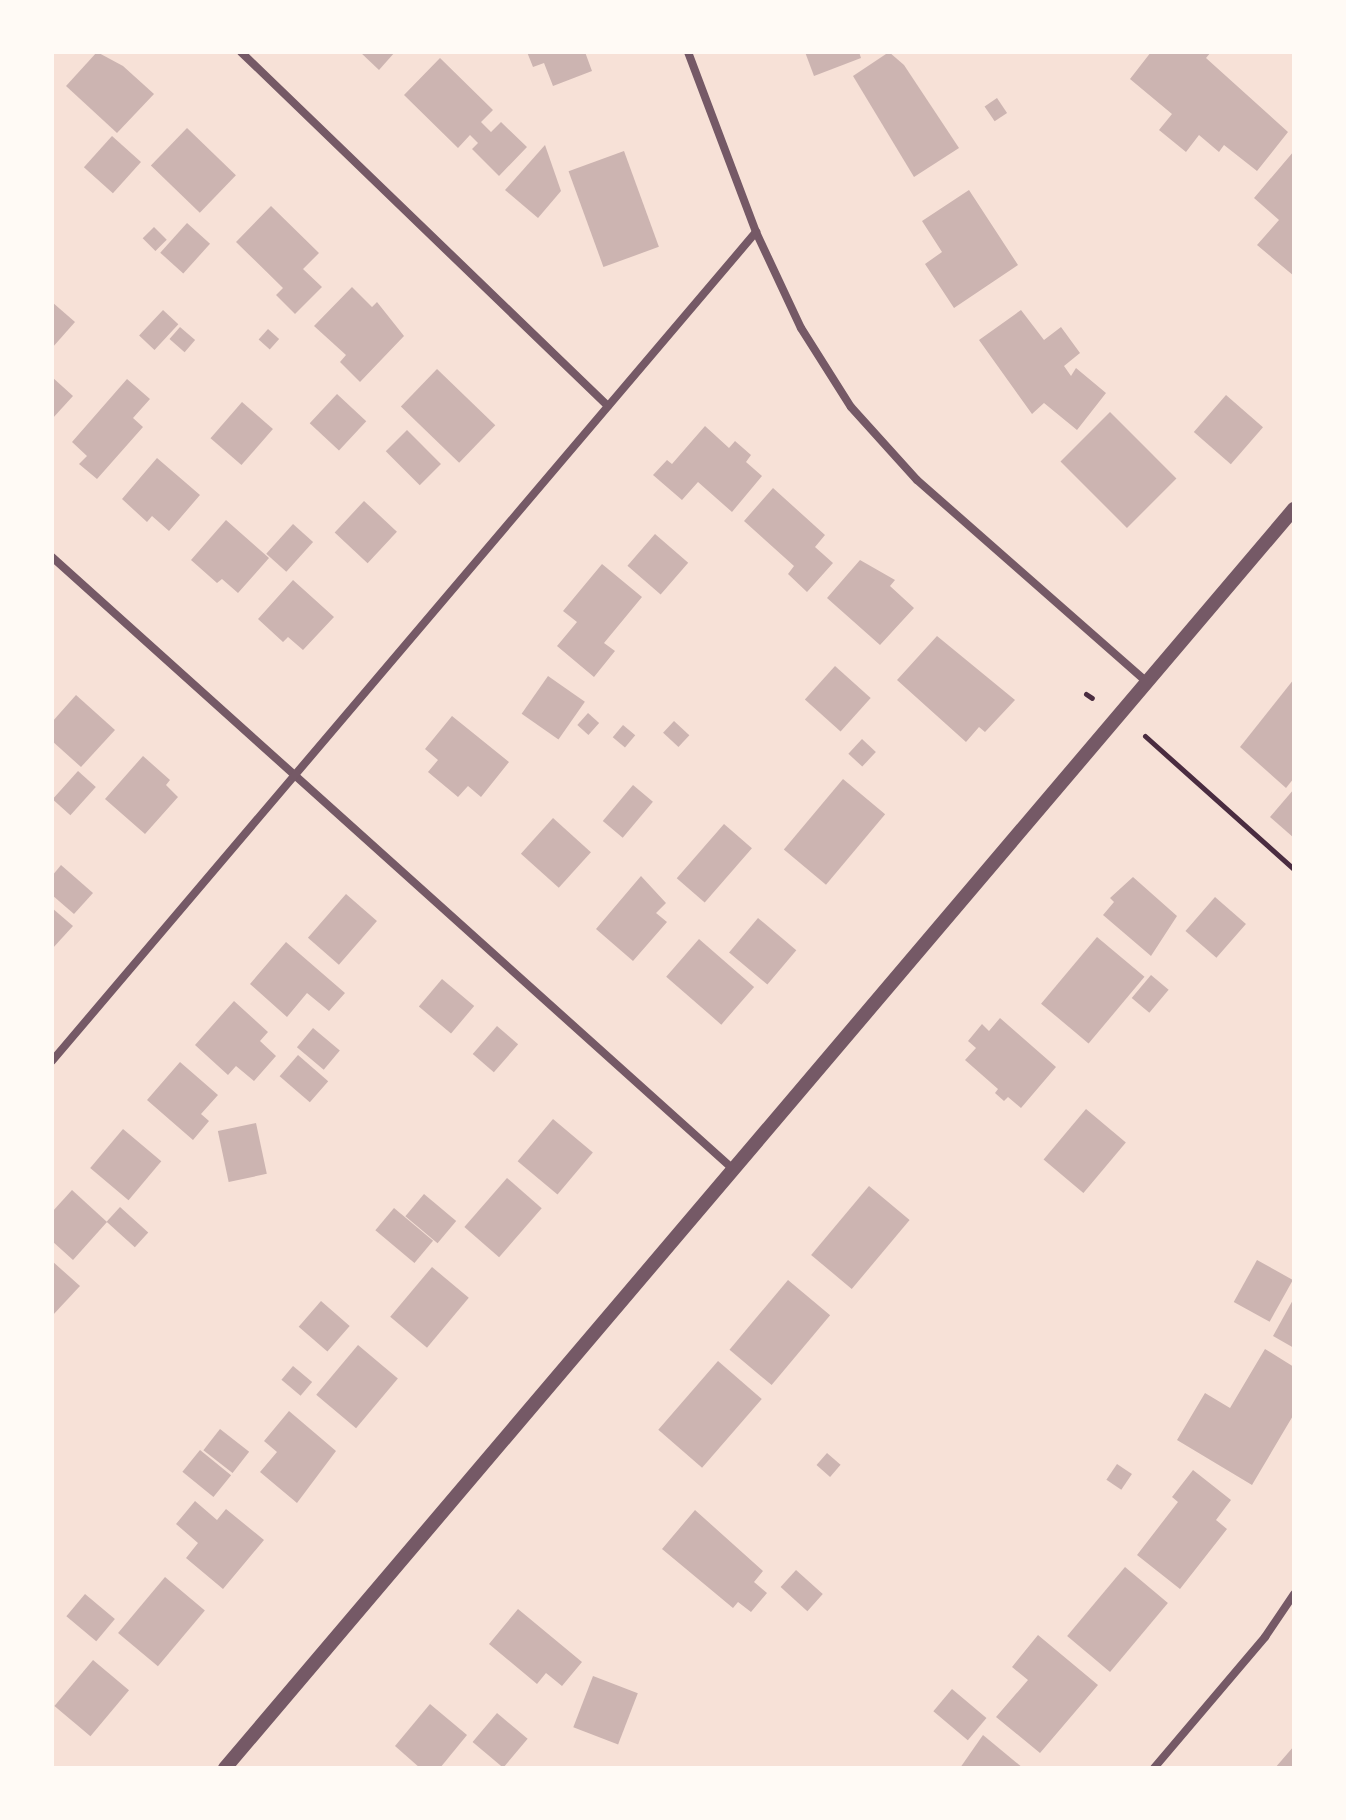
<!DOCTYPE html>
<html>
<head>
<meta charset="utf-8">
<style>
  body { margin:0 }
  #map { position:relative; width:1346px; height:1820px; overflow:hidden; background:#f7e1d7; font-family:Figtree,sans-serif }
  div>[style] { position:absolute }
  .building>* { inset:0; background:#ccb4b1; transform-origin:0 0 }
  .path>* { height:5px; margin:-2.5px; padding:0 2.5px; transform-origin:2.5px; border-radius:2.5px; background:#4a2c40 }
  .minor>* { height:8px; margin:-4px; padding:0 4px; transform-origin:4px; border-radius:4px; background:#755966 }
  .tertiary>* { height:14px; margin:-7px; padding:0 7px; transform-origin:7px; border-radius:7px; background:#755966 }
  span { translate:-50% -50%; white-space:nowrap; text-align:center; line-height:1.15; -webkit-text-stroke:7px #fffaf5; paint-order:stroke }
  .frame { position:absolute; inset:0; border:54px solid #fffaf5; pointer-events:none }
</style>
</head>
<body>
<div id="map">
  <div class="building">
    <div style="clip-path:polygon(97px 52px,123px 66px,154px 94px,117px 133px,66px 86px)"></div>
    <div style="clip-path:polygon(360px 52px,395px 52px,379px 70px)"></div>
    <div style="clip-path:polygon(527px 52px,585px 52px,592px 71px,553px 86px,544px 63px,533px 67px)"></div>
    <div style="clip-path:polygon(805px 52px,859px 52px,861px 58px,814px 76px)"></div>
    <div style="clip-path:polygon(889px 52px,904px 65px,959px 148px,914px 177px,853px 76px)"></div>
    <div style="clip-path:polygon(1151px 52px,1211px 52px,1206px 58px,1288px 132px,1257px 171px,1224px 145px,1219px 152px,1199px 135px,1186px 152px,1159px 130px,1172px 114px,1130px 79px)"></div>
    <div style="clip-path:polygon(440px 58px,493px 110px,481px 122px,491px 132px,501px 122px,527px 147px,499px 176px,472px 149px,478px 143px,470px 135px,458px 148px,404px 95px)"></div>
    <div style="left:997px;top:98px;width:18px;height:15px;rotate:56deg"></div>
    <div style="left:187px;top:128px;width:68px;height:52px;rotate:44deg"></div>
    <div style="left:112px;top:136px;width:39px;height:42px;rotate:42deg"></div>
    <div style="clip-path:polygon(545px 145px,561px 191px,538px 218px,505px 190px)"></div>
    <div style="left:624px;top:151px;width:102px;height:59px;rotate:70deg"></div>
    <div style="clip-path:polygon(1294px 151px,1294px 276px,1257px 245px,1279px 220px,1254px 198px)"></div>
    <div style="clip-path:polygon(969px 190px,1018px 265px,954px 308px,925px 264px,942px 252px,922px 221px)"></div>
    <div style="clip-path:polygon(271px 206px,319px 253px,303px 269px,322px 287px,295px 314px,276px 295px,283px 288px,236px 242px)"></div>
    <div style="left:187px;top:223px;width:31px;height:40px;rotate:42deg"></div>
    <div style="left:154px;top:227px;width:18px;height:16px;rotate:45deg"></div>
    <div style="clip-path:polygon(352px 287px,372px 307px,377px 302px,404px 336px,360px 382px,340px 362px,346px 355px,314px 326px)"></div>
    <div style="clip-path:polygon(52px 302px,75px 322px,52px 348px)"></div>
    <div style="left:163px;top:310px;width:21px;height:35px;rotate:43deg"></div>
    <div style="clip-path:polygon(1021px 310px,1044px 340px,1061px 327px,1080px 353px,1064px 366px,1071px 376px,1076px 368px,1106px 393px,1077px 430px,1044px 403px,1032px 414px,979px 340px)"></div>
    <div style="left:180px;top:327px;width:20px;height:16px;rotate:41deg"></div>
    <div style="left:268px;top:329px;width:15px;height:14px;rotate:42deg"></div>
    <div style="left:437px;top:369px;width:81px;height:52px;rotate:44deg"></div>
    <div style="clip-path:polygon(52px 377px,73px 396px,52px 419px)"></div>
    <div style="clip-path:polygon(127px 379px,150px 399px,133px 418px,143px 427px,97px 479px,79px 464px,87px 456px,72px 442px)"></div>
    <div style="left:337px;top:394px;width:40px;height:40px;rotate:43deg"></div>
    <div style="left:1226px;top:395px;width:49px;height:49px;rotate:41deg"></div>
    <div style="left:242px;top:402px;width:41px;height:48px;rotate:41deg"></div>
    <div style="left:1110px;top:412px;width:94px;height:70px;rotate:45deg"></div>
    <div style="clip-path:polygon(705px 426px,729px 448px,735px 441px,751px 455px,746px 462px,762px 476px,732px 512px,698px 482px,682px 500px,653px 475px,667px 460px,672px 464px)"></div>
    <div style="left:407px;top:430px;width:48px;height:30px;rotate:45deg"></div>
    <div style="clip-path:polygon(157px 458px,200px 495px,169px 531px,152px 516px,147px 522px,122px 499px)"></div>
    <div style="clip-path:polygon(773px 488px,825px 535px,815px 547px,833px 563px,807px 592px,788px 574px,794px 566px,744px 521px)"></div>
    <div style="left:364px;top:501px;width:45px;height:43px;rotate:43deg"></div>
    <div style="clip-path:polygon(226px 520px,269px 558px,238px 593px,222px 579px,217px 583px,191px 560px)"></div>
    <div style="left:293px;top:524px;width:27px;height:40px;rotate:42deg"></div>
    <div style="left:655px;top:534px;width:44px;height:42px;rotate:41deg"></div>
    <div style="clip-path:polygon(860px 560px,895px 580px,890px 586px,914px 608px,880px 645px,827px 598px)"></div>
    <div style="clip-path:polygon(602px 564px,642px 597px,604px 643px,615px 651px,594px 677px,557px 646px,577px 622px,563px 611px)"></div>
    <div style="clip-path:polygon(293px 580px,334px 617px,303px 650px,288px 637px,283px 642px,258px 619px)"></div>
    <div style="clip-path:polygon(937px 636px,1015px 700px,985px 732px,979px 727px,966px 742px,897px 680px)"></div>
    <div style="left:835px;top:666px;width:48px;height:45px;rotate:42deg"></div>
    <div style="left:548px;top:676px;width:45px;height:46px;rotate:35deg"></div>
    <div style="clip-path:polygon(1294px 679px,1294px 778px,1286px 788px,1240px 747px)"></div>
    <div style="clip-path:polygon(76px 695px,115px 730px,81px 767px,52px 741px,52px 722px)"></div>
    <div style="left:588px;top:713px;width:15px;height:16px;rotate:42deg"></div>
    <div style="clip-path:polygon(452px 716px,509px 762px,481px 797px,468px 786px,458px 797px,428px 772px,438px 760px,425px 749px)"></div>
    <div style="left:674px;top:721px;width:21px;height:16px;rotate:43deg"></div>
    <div style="left:623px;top:725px;width:16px;height:16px;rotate:40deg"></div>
    <div style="left:862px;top:739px;width:19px;height:20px;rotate:43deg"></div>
    <div style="clip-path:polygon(143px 756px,170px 780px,166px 785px,178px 797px,145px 834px,105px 799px)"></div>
    <div style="left:78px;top:771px;width:24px;height:38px;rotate:42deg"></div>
    <div style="left:843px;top:779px;width:55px;height:92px;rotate:40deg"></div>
    <div style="left:633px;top:785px;width:26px;height:47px;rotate:40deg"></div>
    <div style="clip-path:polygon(1294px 789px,1294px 838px,1270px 817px)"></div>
    <div style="left:553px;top:818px;width:51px;height:48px;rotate:42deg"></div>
    <div style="left:724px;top:824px;width:37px;height:72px;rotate:41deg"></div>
    <div style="clip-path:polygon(61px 865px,93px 893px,74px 914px,52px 895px,52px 876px)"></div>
    <div style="clip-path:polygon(641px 876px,666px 903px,656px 913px,667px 922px,633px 961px,596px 929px)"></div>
    <div style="clip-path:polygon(1133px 877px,1177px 916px,1151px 956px,1103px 915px,1114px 902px,1110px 898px)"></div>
    <div style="left:346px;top:894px;width:41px;height:58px;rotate:41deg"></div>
    <div style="left:1215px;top:897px;width:41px;height:45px;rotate:41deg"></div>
    <div style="clip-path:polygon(52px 908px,73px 926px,52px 949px)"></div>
    <div style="left:758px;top:918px;width:50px;height:45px;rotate:40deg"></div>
    <div style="left:1097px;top:937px;width:62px;height:87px;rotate:40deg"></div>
    <div style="left:699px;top:939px;width:73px;height:50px;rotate:41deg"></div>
    <div style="clip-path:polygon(286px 942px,345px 993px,329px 1011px,307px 993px,287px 1017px,250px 984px)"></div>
    <div style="left:1151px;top:975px;width:23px;height:30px;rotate:40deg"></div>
    <div style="left:442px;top:979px;width:42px;height:36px;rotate:40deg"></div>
    <div style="clip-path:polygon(234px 1001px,268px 1032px,260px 1041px,276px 1056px,254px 1081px,236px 1066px,228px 1075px,195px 1045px)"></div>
    <div style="clip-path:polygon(1000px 1018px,1056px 1067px,1021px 1108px,1008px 1097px,1004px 1101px,995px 1093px,998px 1089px,965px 1060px,976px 1048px,968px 1041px,982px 1024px,989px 1031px)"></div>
    <div style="left:497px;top:1026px;width:28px;height:37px;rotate:41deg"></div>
    <div style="left:313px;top:1028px;width:35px;height:25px;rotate:40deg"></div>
    <div style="left:298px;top:1055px;width:40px;height:28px;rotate:41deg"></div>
    <div style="clip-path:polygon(180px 1062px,218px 1095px,201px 1114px,209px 1121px,193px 1140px,147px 1100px)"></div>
    <div style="left:1086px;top:1109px;width:52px;height:66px;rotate:40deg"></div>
    <div style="left:553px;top:1119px;width:52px;height:55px;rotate:40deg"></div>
    <div style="left:256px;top:1123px;width:52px;height:39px;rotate:78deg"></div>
    <div style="left:123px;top:1129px;width:50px;height:51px;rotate:40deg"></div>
    <div style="left:507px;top:1178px;width:46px;height:65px;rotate:41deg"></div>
    <div style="left:869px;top:1186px;width:53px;height:90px;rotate:40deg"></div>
    <div style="clip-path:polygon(72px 1190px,107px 1222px,73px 1260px,52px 1241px,52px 1212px)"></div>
    <div style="left:424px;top:1194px;width:42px;height:29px;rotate:40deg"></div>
    <div style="left:120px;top:1207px;width:38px;height:20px;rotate:42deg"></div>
    <div style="left:394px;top:1208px;width:51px;height:29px;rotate:40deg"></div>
    <div style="left:1257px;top:1260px;width:41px;height:48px;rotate:29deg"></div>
    <div style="clip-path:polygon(52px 1261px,80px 1286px,52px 1316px)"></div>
    <div style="left:432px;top:1267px;width:48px;height:65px;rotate:40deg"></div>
    <div style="left:788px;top:1280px;width:55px;height:91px;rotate:40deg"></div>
    <div style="clip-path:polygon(1294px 1298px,1294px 1348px,1273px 1336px)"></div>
    <div style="left:321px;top:1301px;width:38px;height:34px;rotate:41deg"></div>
    <div style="left:358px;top:1345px;width:52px;height:65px;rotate:40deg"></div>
    <div style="clip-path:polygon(1265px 1349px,1294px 1367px,1294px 1414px,1252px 1485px,1177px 1440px,1205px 1393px,1230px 1408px)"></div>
    <div style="left:718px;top:1361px;width:58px;height:91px;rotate:41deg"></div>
    <div style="left:293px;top:1366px;width:25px;height:18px;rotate:40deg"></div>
    <div style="clip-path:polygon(289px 1411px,336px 1451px,297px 1503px,260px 1472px,277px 1452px,264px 1441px)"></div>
    <div style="left:220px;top:1429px;width:37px;height:27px;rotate:38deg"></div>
    <div style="left:200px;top:1450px;width:40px;height:28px;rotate:39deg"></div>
    <div style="left:827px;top:1453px;width:18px;height:16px;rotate:41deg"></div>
    <div style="left:1117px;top:1464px;width:18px;height:19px;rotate:34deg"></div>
    <div style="clip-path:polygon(1193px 1470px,1231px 1500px,1216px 1520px,1227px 1529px,1180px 1589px,1137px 1555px,1178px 1502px,1172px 1497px)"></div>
    <div style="clip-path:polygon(195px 1501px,217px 1520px,226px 1509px,264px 1540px,223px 1589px,186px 1558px,198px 1543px,176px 1524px)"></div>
    <div style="clip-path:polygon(695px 1510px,763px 1571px,754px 1582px,767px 1593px,751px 1612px,738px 1602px,733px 1608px,662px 1549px)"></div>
    <div style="left:1125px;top:1567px;width:56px;height:90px;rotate:40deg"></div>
    <div style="left:796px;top:1570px;width:36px;height:23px;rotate:42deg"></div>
    <div style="left:165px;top:1577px;width:52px;height:73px;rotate:40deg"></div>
    <div style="left:85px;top:1594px;width:39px;height:29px;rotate:40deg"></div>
    <div style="clip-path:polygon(518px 1609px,582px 1662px,562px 1686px,546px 1673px,537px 1684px,489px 1644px)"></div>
    <div style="clip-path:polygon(1038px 1635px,1098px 1685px,1040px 1753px,996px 1717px,1028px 1680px,1012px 1667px)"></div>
    <div style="left:93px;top:1660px;width:47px;height:60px;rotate:40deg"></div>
    <div style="left:593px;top:1676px;width:48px;height:55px;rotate:21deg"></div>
    <div style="left:952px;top:1689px;width:45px;height:29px;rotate:40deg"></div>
    <div style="clip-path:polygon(430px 1704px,467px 1735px,440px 1768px,420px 1768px,395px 1746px)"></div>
    <div style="left:497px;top:1713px;width:40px;height:38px;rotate:40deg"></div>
    <div style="clip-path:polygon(983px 1735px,1023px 1768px,960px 1768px)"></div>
    <div style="clip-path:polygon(1294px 1746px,1294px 1768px,1275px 1768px)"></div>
  </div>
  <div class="path">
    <div style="left:1086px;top:694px;width:7px;rotate:34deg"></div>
    <div style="left:1145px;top:736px;width:200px;rotate:41.8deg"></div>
  </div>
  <div class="minor">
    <div style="left:241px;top:52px;width:510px;rotate:43.97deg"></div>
    <div style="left:688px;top:52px;width:192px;rotate:69.3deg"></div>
    <div style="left:756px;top:232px;width:106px;rotate:64.9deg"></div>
    <div style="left:801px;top:328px;width:93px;rotate:57.7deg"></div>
    <div style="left:851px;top:407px;width:98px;rotate:47.9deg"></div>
    <div style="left:917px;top:480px;width:306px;rotate:41.3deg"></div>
    <div style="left:52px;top:557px;width:916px;rotate:41.95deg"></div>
    <div style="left:52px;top:1061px;width:1088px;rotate:-49.66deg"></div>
    <div style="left:1154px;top:1768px;width:172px;rotate:-49.7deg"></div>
    <div style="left:1265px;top:1637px;width:52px;rotate:-56deg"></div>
  </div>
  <div class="tertiary">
    <div style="left:225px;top:1768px;width:1652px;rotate:-49.67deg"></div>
  </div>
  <div class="frame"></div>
</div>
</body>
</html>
